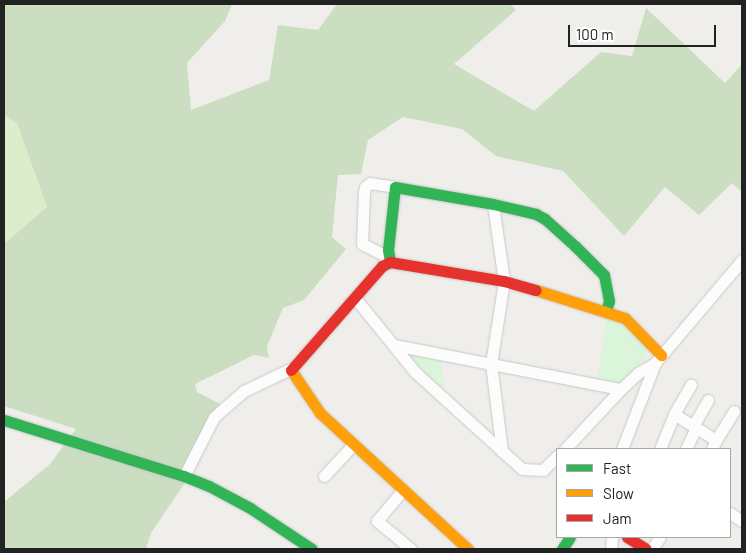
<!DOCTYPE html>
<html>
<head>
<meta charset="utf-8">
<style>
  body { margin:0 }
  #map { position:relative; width:746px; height:553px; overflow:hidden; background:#f0eeeb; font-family:Barlow,sans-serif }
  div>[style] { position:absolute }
  .grass>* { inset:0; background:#ddeccb }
  .forest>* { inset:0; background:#cbdec1 }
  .park>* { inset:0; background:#daf5da }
  .roads { filter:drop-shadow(0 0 1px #c9c8c7) drop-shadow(0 0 1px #c9c8c7) }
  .street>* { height:11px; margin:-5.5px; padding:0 5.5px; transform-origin:5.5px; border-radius:5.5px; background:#fdfcfc }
  .fast>* { height:11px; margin:-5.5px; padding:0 5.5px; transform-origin:5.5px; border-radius:5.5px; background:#30b455 }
  .slow>* { height:11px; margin:-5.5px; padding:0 5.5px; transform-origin:5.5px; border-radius:5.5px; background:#ff9f0a }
  .jam>* { height:11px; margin:-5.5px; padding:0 5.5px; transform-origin:5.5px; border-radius:5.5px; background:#e5322d }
  span { translate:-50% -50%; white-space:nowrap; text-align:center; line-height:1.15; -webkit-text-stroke:5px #fff; paint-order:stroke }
  .frame { position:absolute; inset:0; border:5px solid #222; pointer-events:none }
  .legend { position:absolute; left:556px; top:448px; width:175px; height:90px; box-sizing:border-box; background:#fff; border:1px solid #a7a7a7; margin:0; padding:6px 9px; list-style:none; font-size:15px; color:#222 }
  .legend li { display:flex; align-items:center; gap:10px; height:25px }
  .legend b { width:25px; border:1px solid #a7a7a7 }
  .scale { position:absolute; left:568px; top:25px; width:148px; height:22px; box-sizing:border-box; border:2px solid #222; border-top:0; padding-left:6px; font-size:15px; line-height:18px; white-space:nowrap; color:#222; -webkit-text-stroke:4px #fff; paint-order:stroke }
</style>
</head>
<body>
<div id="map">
  <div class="grass">
    <div style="clip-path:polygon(4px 115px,17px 123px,47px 207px,4px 244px)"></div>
  </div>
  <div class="forest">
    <div style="clip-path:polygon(4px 4px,232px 4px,225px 21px,187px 63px,191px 110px,269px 80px,278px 25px,318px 30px,337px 4px,511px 4px,516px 10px,454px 64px,534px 111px,601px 52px,632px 56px,646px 8px,725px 83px,742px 64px,742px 192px,732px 183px,699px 215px,665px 187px,624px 236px,563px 171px,496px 156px,462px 129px,403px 117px,368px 140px,361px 174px,338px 175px,332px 237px,346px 249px,304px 300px,283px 308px,267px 346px,269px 358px,254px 355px,195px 384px,197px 392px,220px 404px,222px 412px,199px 462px,151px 533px,146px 549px,4px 549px,4px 502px,50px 464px,76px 429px,4px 406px,4px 244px,47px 207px,17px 123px,4px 115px)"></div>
  </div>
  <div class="park">
    <div style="clip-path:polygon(607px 317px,621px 321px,648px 350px,646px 357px,623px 382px,617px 384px,597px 380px)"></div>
    <div style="clip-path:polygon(406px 350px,441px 357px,445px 394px,404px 355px)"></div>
  </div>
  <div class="roads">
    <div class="street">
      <div style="left:493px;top:204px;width:78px;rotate:81.9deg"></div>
      <div style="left:504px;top:281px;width:84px;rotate:98.9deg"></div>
      <div style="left:491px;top:364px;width:88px;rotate:82.8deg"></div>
      <div style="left:390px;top:262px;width:11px;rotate:-135deg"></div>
      <div style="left:382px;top:254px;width:22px;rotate:-153deg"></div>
      <div style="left:362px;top:244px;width:51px;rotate:-87.8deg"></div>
      <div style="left:364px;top:193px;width:6px;rotate:-81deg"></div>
      <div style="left:365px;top:187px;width:6px;rotate:-39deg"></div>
      <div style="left:370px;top:183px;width:25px;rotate:9deg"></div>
      <div style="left:355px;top:298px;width:95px;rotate:51deg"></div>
      <div style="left:415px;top:372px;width:144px;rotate:42.2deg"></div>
      <div style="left:522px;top:469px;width:21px;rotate:3deg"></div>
      <div style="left:543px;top:470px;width:20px;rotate:-45deg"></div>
      <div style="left:394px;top:345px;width:231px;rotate:11deg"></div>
      <div style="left:674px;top:414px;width:34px;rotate:-60deg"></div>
      <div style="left:693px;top:426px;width:30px;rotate:-60deg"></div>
      <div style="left:716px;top:440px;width:34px;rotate:-58deg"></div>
      <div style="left:565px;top:449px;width:82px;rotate:-47deg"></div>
      <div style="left:621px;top:389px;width:23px;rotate:-43deg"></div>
      <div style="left:638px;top:373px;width:20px;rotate:-30deg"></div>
      <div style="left:622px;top:449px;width:92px;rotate:-69deg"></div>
      <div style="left:655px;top:363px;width:135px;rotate:-49.8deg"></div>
      <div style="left:660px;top:449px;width:38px;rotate:-68deg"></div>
      <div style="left:674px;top:414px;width:49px;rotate:31.8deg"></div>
      <div style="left:716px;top:440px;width:10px;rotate:114deg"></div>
      <div style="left:686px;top:449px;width:23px;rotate:-65deg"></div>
      <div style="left:184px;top:476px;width:66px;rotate:-63deg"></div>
      <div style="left:214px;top:417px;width:40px;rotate:-41deg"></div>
      <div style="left:244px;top:391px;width:51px;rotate:-25.6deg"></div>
      <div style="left:324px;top:476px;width:42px;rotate:-46.9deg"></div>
      <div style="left:402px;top:491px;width:39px;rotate:130deg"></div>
      <div style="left:377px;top:521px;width:44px;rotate:39.5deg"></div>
      <div style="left:730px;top:513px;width:14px;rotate:34deg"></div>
      <div style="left:611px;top:549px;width:12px;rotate:-85deg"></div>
      <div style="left:652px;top:549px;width:14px;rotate:-56deg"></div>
    </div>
    <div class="fast">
      <div style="left:390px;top:262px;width:12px;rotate:-99deg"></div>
      <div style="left:388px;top:250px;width:63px;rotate:-83.7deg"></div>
      <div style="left:395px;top:187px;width:99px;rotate:9.8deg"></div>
      <div style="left:493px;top:204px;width:44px;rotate:13.1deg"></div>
      <div style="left:536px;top:214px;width:10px;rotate:29deg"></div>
      <div style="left:545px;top:219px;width:40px;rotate:42deg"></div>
      <div style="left:575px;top:246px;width:41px;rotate:45deg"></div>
      <div style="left:604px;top:275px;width:26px;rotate:79deg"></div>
      <div style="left:609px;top:301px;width:10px;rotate:107deg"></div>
      <div style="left:4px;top:420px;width:189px;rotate:17.3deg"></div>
      <div style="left:184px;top:476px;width:27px;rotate:22deg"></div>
      <div style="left:209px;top:486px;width:47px;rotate:28.2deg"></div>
      <div style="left:250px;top:508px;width:74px;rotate:33.5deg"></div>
      <div style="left:562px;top:549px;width:14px;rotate:-56deg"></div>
    </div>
    <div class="slow">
      <div style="left:536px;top:290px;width:93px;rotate:17.5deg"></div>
      <div style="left:625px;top:318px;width:52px;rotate:45.8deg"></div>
      <div style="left:291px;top:370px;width:52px;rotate:56deg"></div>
      <div style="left:320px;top:413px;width:201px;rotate:42.6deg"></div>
    </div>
    <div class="jam">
      <div style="left:291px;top:370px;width:138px;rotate:-48.8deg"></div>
      <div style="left:382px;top:266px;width:9px;rotate:-27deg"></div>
      <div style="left:390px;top:262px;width:116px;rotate:9.5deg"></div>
      <div style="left:504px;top:281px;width:33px;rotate:16deg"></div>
      <div style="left:627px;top:537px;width:22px;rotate:32deg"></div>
    </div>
  </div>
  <div class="frame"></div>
  <ul class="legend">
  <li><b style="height:6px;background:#30b455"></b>Fast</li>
  <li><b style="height:6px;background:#ff9f0a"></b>Slow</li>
  <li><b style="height:6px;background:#e5322d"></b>Jam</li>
  </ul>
  <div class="scale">100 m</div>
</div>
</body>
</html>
